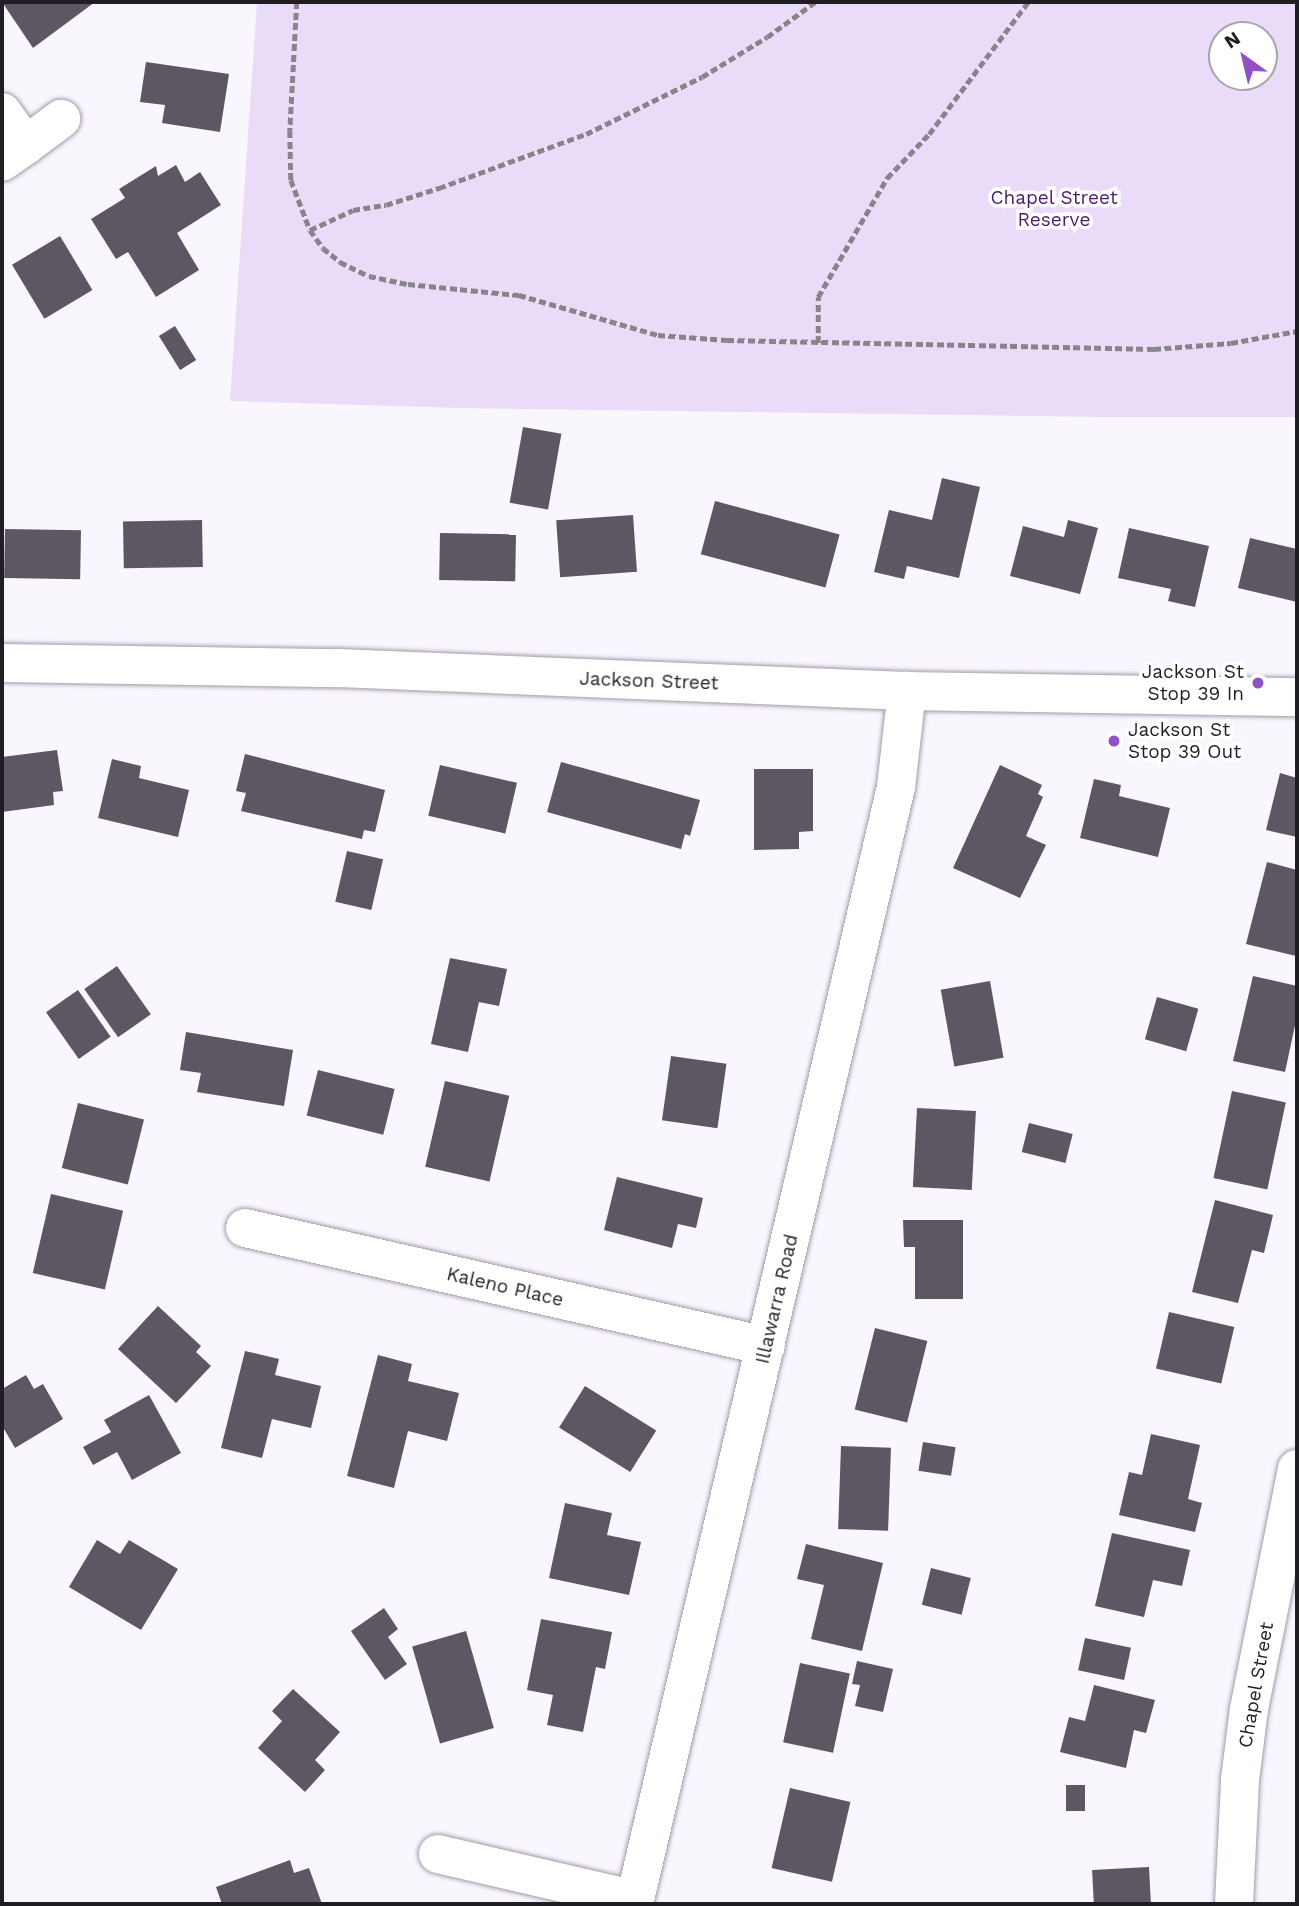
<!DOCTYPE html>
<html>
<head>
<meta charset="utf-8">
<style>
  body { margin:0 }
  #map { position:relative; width:1299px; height:1906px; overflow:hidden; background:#faf6fe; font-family:"Work Sans",sans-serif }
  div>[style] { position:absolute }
  .green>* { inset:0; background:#eadcf8 }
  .building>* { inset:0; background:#5d5763; transform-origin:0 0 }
  .path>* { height:4.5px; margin-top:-2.25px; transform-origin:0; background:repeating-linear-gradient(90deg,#87848a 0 7px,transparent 0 10.5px) }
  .roads { filter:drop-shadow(0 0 2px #a19ba8) drop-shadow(0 0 2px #a19ba8) }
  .minor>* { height:38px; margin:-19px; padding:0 19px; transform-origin:19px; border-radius:19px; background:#fff }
  .dots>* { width:19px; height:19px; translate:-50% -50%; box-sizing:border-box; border:4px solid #fff; border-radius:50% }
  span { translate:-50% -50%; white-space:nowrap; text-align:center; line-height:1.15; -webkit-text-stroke:7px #fff; paint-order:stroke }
  .park-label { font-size:19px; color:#4d1a71 }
  .poi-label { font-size:19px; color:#201e23 }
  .right { translate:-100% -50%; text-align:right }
  .left { translate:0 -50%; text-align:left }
  .street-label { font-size:19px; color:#201e23 }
  .frame { position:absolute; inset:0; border:4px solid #201e23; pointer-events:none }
  .north { position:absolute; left:1208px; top:21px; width:70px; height:70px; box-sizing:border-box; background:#fff; border:2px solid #a6a5a7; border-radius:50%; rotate:326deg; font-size:19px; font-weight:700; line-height:28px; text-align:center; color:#201e23 }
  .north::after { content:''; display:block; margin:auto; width:24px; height:32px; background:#9150c5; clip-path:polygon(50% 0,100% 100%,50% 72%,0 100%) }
</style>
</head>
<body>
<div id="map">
  <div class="green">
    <div style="clip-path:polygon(evenodd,257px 2px,1297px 2px,1297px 417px,1102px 417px,460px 408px,230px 401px,257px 2px,1222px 35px,1264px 35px,1264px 77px,1222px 77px,1222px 35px)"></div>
  </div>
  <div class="building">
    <div style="clip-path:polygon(2px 2px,95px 2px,33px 48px)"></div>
    <div style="clip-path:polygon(146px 62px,229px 74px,220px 132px,162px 123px,165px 105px,140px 102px)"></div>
    <div style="clip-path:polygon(176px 165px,185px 182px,200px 172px,221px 205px,177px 233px,199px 270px,156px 297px,128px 252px,116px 259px,91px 219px,125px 198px,119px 189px,156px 166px,158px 176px)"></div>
    <div style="left:60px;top:236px;width:63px;height:56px;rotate:59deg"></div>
    <div style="left:175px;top:326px;width:40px;height:19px;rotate:58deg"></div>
    <div style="left:523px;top:427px;width:39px;height:77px;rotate:10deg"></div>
    <div style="clip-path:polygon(942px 478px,980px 487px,959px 578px,907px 566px,904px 579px,874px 572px,889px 510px,932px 520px)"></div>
    <div style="left:715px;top:501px;width:129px;height:55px;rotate:15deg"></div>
    <div style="left:633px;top:515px;width:57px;height:77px;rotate:86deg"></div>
    <div style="left:202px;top:520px;width:47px;height:79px;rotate:89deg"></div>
    <div style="clip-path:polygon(1068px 520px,1098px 528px,1080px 594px,1010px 576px,1023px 526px,1064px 537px)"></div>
    <div style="clip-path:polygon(1129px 528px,1209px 546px,1195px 607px,1168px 601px,1171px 589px,1118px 578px)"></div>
    <div style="left:5px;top:529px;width:76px;height:49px;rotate:1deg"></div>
    <div style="left:440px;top:533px;width:76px;height:47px;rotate:1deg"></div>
    <div style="clip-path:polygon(1250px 538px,1297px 549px,1297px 602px,1238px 588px)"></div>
    <div style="clip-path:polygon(57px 750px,63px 791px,53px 792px,54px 805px,2px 812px,2px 757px)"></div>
    <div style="clip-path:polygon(245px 754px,385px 790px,375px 832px,364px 830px,362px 839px,241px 811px,246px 793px,236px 791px)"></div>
    <div style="clip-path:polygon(112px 759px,141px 766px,139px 778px,189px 790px,178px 837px,98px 818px)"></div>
    <div style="clip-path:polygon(561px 762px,700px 800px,690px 836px,685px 834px,681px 849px,547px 812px)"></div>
    <div style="left:440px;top:765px;width:79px;height:52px;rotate:13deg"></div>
    <div style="clip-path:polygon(1000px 765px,1042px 785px,1038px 794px,1043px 797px,1026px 836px,1046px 845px,1020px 898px,953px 868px)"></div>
    <div style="clip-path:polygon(754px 769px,813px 769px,813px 831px,799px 832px,799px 849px,754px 850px)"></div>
    <div style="clip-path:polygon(1280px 773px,1297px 778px,1297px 837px,1266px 830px)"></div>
    <div style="clip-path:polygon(1094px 779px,1121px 785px,1119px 796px,1170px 808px,1158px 857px,1080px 838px)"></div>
    <div style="left:347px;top:851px;width:37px;height:52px;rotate:13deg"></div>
    <div style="clip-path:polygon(1267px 862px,1297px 870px,1296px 956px,1246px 944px)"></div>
    <div style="clip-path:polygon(450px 958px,507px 969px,499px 1006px,479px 1002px,468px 1052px,431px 1044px)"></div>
    <div style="left:117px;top:966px;width:59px;height:40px;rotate:55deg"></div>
    <div style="clip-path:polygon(1253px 976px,1297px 986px,1297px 1016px,1285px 1072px,1233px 1061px)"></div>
    <div style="left:990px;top:981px;width:78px;height:50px;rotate:80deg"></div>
    <div style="left:78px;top:990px;width:57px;height:39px;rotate:55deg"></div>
    <div style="left:1157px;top:997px;width:43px;height:44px;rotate:16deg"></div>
    <div style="clip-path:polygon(186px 1032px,293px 1050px,284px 1106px,197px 1092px,201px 1073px,180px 1070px)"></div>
    <div style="left:671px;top:1056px;width:56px;height:65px;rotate:8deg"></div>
    <div style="left:318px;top:1070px;width:79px;height:47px;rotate:14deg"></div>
    <div style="left:445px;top:1081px;width:66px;height:88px;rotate:13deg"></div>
    <div style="left:1232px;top:1091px;width:55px;height:89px;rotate:12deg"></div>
    <div style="left:78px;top:1103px;width:68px;height:67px;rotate:14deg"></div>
    <div style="left:917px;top:1108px;width:59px;height:79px;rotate:3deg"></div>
    <div style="left:1029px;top:1123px;width:45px;height:30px;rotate:14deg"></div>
    <div style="clip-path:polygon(617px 1177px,703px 1198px,696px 1228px,678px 1224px,672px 1248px,604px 1230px)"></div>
    <div style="left:51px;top:1194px;width:74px;height:81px;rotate:13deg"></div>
    <div style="clip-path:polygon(1215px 1200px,1273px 1215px,1264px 1253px,1252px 1250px,1238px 1303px,1192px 1292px)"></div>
    <div style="clip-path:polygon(903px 1220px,963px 1220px,963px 1299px,915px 1299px,915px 1247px,904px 1247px)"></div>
    <div style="clip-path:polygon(158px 1306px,201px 1346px,196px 1352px,211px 1366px,176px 1403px,118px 1349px)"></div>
    <div style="left:1169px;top:1312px;width:67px;height:58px;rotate:13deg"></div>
    <div style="left:875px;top:1328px;width:54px;height:84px;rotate:14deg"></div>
    <div style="clip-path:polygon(245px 1351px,279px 1359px,275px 1375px,321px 1386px,311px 1428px,272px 1419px,262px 1458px,221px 1448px)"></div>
    <div style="clip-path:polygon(378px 1355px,412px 1364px,408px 1381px,459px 1393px,447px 1441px,408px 1431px,394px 1488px,347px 1476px)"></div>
    <div style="clip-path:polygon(26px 1375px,34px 1389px,43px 1384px,63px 1419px,15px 1448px,4px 1429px,2px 1430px,2px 1389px)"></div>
    <div style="left:585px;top:1386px;width:84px;height:49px;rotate:32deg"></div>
    <div style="clip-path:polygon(149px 1395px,181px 1453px,132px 1480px,117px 1452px,93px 1465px,83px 1447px,111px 1432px,104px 1420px)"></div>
    <div style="clip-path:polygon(1151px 1434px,1200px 1445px,1188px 1499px,1202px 1503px,1195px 1532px,1119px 1515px,1129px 1472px,1142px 1475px)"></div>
    <div style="left:923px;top:1442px;width:33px;height:29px;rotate:9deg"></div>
    <div style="left:841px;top:1446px;width:50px;height:83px;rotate:2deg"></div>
    <div style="clip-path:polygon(565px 1503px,612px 1513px,607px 1535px,641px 1542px,629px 1595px,549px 1578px)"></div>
    <div style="clip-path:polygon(1112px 1533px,1190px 1550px,1182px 1586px,1153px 1580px,1144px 1617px,1095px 1606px)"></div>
    <div style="clip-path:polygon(97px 1540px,120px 1554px,129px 1540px,178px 1569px,141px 1630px,69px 1587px)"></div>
    <div style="clip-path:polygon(806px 1544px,883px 1563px,862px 1651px,811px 1639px,824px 1585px,797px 1579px)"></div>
    <div style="left:931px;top:1568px;width:41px;height:38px;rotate:14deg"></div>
    <div style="clip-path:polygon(384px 1608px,398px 1629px,388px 1637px,407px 1664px,385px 1680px,351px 1631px)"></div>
    <div style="clip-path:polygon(541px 1619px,612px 1632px,605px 1669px,596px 1667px,583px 1732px,547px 1725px,553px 1695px,527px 1690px)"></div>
    <div style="left:466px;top:1631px;width:101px;height:56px;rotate:74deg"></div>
    <div style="left:1085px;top:1638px;width:47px;height:33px;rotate:12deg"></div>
    <div style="clip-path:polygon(857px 1661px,893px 1669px,883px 1712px,855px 1706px,860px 1685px,852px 1684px)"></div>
    <div style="left:800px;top:1663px;width:51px;height:81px;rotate:12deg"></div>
    <div style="clip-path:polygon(1094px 1685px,1155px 1700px,1146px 1733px,1134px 1730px,1126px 1768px,1060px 1752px,1069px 1717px,1085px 1721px)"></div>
    <div style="clip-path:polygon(293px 1689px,340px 1732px,315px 1760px,325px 1770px,305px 1792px,258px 1748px,282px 1721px,272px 1711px)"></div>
    <div style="left:1066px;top:1785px;width:19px;height:26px"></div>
    <div style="left:790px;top:1788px;width:62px;height:82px;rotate:13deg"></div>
    <div style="clip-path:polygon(290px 1860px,294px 1873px,309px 1868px,322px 1904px,222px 1904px,216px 1887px)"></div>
    <div style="left:1149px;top:1867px;width:37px;height:57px;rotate:87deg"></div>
  </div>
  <div class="path">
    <div style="left:297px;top:2px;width:129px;rotate:93.1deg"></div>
    <div style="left:290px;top:131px;width:49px;rotate:88.8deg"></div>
    <div style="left:291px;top:180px;width:53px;rotate:69.2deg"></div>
    <div style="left:310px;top:230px;width:22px;rotate:54deg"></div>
    <div style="left:323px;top:248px;width:22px;rotate:39deg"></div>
    <div style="left:340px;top:262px;width:32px;rotate:26deg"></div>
    <div style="left:369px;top:276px;width:40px;rotate:12deg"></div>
    <div style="left:408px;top:284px;width:112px;rotate:5.7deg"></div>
    <div style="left:519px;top:295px;width:145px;rotate:16.1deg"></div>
    <div style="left:658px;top:335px;width:69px;rotate:4.1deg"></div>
    <div style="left:727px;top:340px;width:427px;rotate:1.2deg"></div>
    <div style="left:1154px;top:349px;width:77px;rotate:-4.5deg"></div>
    <div style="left:1231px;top:343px;width:67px;rotate:-10.3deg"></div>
    <div style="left:310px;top:230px;width:47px;rotate:-24.9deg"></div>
    <div style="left:353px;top:210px;width:33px;rotate:-9deg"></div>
    <div style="left:386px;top:205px;width:56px;rotate:-17.8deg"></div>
    <div style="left:439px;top:188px;width:157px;rotate:-20.2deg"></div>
    <div style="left:586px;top:134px;width:129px;rotate:-26.2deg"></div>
    <div style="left:702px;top:77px;width:76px;rotate:-31.6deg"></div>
    <div style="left:767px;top:37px;width:59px;rotate:-36.1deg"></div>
    <div style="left:818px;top:343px;width:46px;rotate:-90deg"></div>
    <div style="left:818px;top:297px;width:138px;rotate:-59.9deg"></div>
    <div style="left:887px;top:178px;width:61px;rotate:-46.3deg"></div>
    <div style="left:929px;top:134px;width:165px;rotate:-53.1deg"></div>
  </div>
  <div class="roads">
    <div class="minor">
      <div style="left:2px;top:112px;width:41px;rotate:54deg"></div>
      <div style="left:26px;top:145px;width:29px;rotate:145deg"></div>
      <div style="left:26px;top:145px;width:44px;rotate:-36.6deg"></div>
      <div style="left:2px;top:663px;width:336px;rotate:0.9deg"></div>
      <div style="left:338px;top:668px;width:569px;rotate:2.31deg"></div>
      <div style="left:907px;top:691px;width:390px;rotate:0.9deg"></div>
      <div style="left:245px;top:1228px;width:534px;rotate:12.76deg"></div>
      <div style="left:438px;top:1854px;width:202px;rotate:13.1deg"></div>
      <div style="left:634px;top:1904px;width:1147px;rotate:-76.8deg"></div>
      <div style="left:896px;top:787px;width:97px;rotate:-83.5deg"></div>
      <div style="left:1234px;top:1904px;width:124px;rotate:-87.2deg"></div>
      <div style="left:1240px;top:1780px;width:72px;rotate:-82.8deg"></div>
      <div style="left:1249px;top:1709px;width:245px;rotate:-78.7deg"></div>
    </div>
  </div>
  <div class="dots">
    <div style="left:1258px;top:683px;background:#9150c5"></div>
    <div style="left:1114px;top:741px;background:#9150c5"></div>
  </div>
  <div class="park-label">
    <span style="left:1054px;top:209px">Chapel Street<br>Reserve</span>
  </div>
  <div class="poi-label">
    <span class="right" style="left:1244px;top:683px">Jackson St<br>Stop 39 In</span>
    <span class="left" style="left:1128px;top:741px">Jackson St<br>Stop 39 Out</span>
  </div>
  <div class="street-label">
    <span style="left:649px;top:681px;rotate:2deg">Jackson Street</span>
    <span style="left:505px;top:1287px;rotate:13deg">Kaleno Place</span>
    <span style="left:777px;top:1299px;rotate:-77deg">Illawarra Road</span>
    <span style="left:1256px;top:1685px;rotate:-80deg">Chapel Street</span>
  </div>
  <div class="frame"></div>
  <div class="north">N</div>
</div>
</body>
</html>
